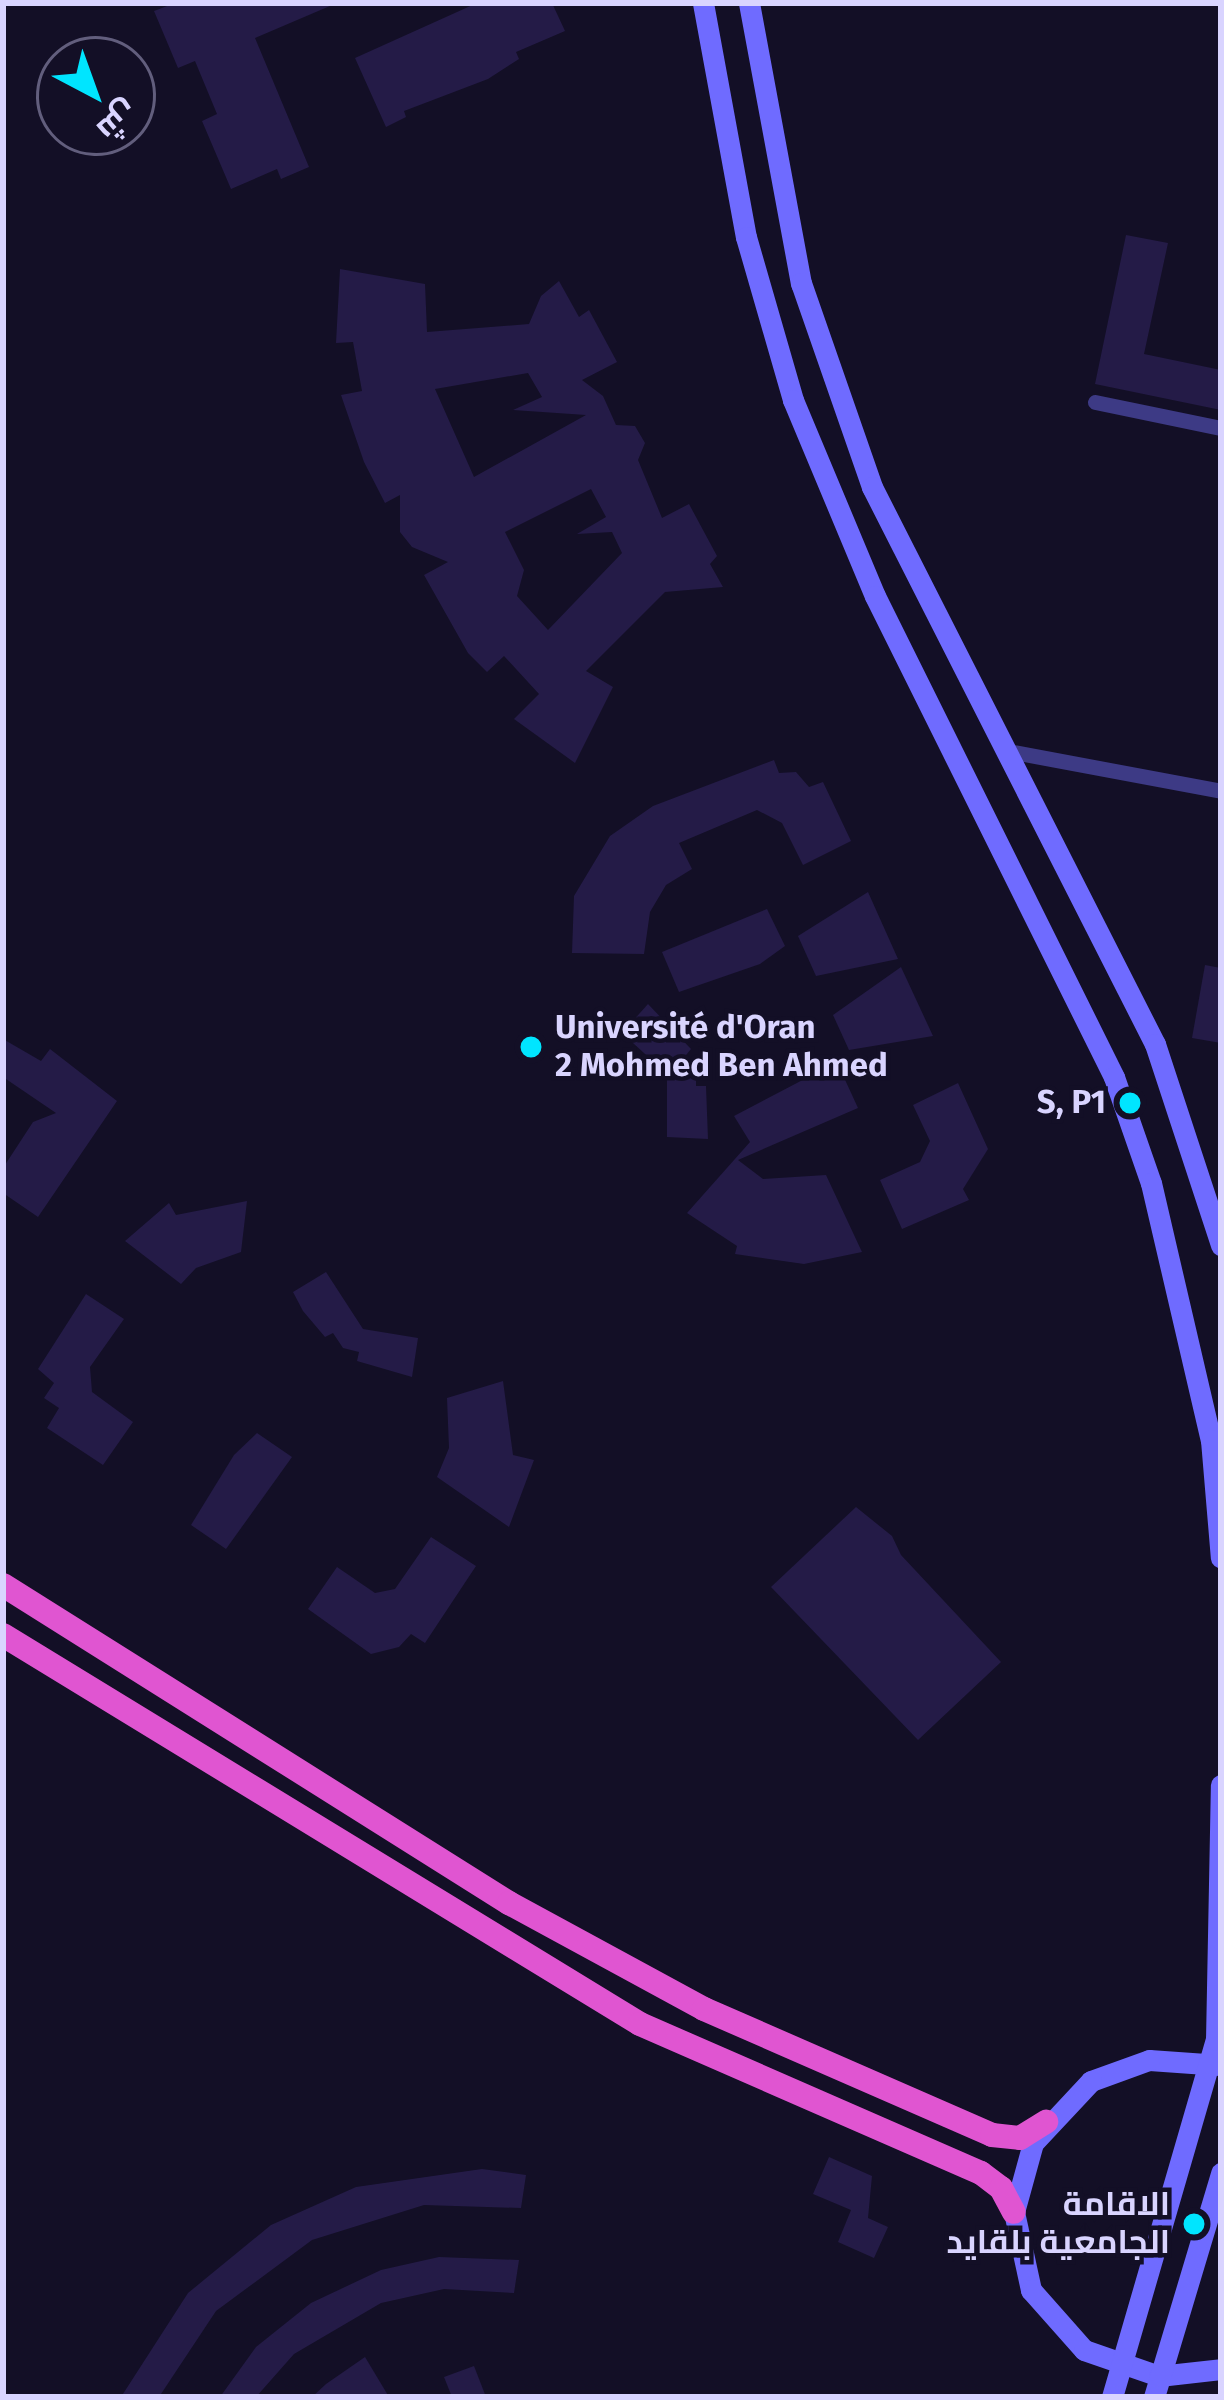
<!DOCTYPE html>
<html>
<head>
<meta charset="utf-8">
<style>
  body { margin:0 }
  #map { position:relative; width:1224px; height:2400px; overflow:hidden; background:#130f26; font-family:"Fira Sans",Cairo,sans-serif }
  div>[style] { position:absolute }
  .building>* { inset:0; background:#241b47 }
  .minor>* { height:15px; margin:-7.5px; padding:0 7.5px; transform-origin:7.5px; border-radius:7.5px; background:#3d3a85 }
  .secondary>* { height:21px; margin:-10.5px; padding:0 10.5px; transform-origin:10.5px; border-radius:10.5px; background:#6f6bff }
  .trunk>* { height:24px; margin:-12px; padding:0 12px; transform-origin:12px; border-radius:12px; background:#e055d1 }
  .dots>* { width:33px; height:33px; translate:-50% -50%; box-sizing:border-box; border:6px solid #130f26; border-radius:50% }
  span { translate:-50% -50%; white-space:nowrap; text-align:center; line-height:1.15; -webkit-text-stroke:9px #130f26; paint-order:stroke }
  .poi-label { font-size:33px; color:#d9d4ff; font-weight:700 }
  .left { translate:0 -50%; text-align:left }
  .right { translate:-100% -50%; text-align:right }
  .frame { position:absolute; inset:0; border:6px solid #d9d4ff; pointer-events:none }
  .north { position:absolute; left:36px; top:36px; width:120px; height:120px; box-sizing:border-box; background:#130f26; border:3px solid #625e7d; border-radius:50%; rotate:139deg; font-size:33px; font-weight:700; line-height:48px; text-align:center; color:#d9d4ff }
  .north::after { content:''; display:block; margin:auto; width:42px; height:54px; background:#00e5ff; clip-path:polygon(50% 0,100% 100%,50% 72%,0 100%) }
</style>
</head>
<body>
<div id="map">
  <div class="building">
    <div style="clip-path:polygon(175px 3px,337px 3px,255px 38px,309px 167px,281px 179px,277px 169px,231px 189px,202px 121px,217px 114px,195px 61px,178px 68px,154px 11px)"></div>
    <div style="clip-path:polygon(477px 3px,552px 3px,565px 31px,516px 52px,519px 59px,488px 79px,404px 111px,406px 117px,386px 127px,355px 58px)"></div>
    <div style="clip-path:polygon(1126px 235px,1168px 243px,1144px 354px,1221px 370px,1221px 410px,1095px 384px)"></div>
    <div style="clip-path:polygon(evenodd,340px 269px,425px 284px,427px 332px,529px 324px,541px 296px,559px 281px,579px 317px,589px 310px,617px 362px,582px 380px,603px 396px,616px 425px,635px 426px,645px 443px,638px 460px,662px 518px,689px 504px,717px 556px,710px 564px,723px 587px,665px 592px,586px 671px,613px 687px,575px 763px,514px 719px,539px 694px,504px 656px,487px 672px,468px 653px,424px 575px,448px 562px,412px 547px,400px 532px,400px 495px,385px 503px,364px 462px,341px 395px,362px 391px,353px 342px,336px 343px,340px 269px,528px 373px,542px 397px,513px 410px,586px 415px,474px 477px,435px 389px,528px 373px,340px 269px,591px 489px,606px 517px,577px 534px,612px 532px,622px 553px,548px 630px,517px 596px,524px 570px,505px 532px,591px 489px)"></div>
    <div style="clip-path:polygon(774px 760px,779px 773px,796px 772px,809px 787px,823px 782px,851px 841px,803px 865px,782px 823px,757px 810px,679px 843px,692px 869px,666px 885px,650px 912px,644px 954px,572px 953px,574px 896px,610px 836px,653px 806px)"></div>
    <div style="clip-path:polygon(868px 892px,898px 959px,816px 976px,798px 936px)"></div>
    <div style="clip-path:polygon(767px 909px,785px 946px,760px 964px,679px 992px,662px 952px)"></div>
    <div style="clip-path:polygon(1205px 965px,1221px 968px,1221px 1043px,1192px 1038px)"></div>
    <div style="clip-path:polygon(901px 967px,933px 1036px,849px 1050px,833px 1015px)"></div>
    <div style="clip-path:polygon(648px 1004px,691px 1049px,682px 1060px,696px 1072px,696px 1086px,706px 1086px,708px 1139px,667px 1137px,667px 1074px,622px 1033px)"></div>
    <div style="clip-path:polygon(3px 1039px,41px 1061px,50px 1049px,117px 1101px,38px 1217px,3px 1193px,3px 1168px,33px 1122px,56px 1113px,3px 1077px)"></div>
    <div style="clip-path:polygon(841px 1071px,858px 1108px,738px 1160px,763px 1179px,826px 1175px,862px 1252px,804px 1264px,735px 1254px,737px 1246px,687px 1213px,750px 1142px,734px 1116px,816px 1073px)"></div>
    <div style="clip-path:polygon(958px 1083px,988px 1149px,963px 1189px,969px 1200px,902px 1229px,880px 1180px,920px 1162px,930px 1141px,913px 1105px)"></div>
    <div style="clip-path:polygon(247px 1201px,241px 1252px,196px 1268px,181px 1284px,125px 1241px,169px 1203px,176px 1215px)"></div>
    <div style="clip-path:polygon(326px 1272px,363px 1329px,418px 1338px,412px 1377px,357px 1361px,359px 1352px,343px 1348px,333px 1333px,325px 1337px,303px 1311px,293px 1292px)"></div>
    <div style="clip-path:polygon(86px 1294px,124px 1319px,90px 1367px,92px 1392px,133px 1422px,103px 1465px,47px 1428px,59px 1408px,44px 1398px,54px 1383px,38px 1369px)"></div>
    <div style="clip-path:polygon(503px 1381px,513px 1455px,534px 1460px,509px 1527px,437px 1477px,449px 1448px,447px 1398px)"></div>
    <div style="clip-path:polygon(257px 1433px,292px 1457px,226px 1549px,191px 1525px,234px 1455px)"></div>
    <div style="clip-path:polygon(856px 1507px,892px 1536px,901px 1555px,1001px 1662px,918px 1740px,771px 1587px)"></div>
    <div style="clip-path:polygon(431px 1537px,476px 1566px,425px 1643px,411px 1634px,399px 1647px,371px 1654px,308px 1609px,337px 1567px,375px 1593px,395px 1589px)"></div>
    <div style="clip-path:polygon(829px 2157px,872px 2176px,868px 2218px,888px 2227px,874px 2258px,838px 2242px,851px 2210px,813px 2194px)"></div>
    <div style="clip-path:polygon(482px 2169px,526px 2175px,521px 2208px,424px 2205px,312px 2240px,216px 2311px,159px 2397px,121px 2397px,188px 2293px,271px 2225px,356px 2187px)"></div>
    <div style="clip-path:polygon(439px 2257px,519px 2260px,514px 2293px,444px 2289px,381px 2303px,294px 2354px,256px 2397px,220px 2397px,256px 2347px,311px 2303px,381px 2270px)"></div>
    <div style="clip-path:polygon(365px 2357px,389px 2397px,312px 2397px,326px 2384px)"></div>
    <div style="clip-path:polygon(474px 2366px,486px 2397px,452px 2397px,444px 2377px)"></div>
  </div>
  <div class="minor">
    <div style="left:1095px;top:402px;width:129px;rotate:11.7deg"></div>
    <div style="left:1008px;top:751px;width:217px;rotate:10.6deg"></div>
  </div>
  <div class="secondary">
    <div style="left:703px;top:3px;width:238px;rotate:79.6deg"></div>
    <div style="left:746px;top:237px;width:170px;rotate:73.9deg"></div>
    <div style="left:793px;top:400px;width:212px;rotate:67.3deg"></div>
    <div style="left:875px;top:596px;width:537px;rotate:63.58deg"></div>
    <div style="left:1114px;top:1077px;width:112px;rotate:70.8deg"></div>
    <div style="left:1151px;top:1183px;width:264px;rotate:76.9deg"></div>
    <div style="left:1211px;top:1440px;width:118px;rotate:85.2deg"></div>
    <div style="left:749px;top:3px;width:285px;rotate:79.5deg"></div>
    <div style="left:801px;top:283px;width:216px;rotate:70.8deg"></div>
    <div style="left:872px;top:487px;width:625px;rotate:63.07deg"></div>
    <div style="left:1155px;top:1044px;width:212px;rotate:71.8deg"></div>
    <div style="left:1220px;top:2065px;width:71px;rotate:-176deg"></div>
    <div style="left:1149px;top:2060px;width:62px;rotate:160.1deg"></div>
    <div style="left:1091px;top:2081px;width:85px;rotate:133.1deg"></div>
    <div style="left:1033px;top:2143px;width:72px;rotate:105.4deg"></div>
    <div style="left:1014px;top:2212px;width:80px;rotate:77.7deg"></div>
    <div style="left:1031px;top:2290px;width:80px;rotate:48.5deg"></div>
    <div style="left:1084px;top:2350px;width:79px;rotate:19.1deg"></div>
    <div style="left:1159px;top:2376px;width:62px;rotate:-6.4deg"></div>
    <div style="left:1112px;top:2397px;width:372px;rotate:-73.8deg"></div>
    <div style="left:1216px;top:2040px;width:255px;rotate:-88.9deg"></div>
    <div style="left:1154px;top:2397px;width:234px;rotate:-73.3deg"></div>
  </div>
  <div class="trunk">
    <div style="left:3px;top:1585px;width:598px;rotate:32.15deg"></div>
    <div style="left:509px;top:1903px;width:222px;rotate:28.5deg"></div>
    <div style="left:704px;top:2009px;width:314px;rotate:23.6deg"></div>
    <div style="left:992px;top:2135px;width:28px;rotate:6deg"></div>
    <div style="left:1020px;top:2138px;width:31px;rotate:-32deg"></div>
    <div style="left:3px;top:1635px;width:746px;rotate:31.41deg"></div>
    <div style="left:640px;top:2024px;width:372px;rotate:23.6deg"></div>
    <div style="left:981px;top:2173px;width:25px;rotate:37deg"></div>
    <div style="left:1001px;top:2188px;width:27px;rotate:62deg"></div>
  </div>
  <div class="dots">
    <div style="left:531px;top:1047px;background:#00e5ff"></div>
    <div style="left:1130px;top:1103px;background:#00e5ff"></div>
    <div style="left:1194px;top:2224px;background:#00e5ff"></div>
  </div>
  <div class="poi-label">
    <span class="left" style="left:555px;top:1047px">Université d'Oran<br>2 Mohmed Ben Ahmed</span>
    <span class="right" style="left:1106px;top:1103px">S, P1</span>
    <span class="right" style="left:1170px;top:2224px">الاقامة<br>الجامعية بلقايد</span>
  </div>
  <div class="frame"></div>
  <div class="north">ش</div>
</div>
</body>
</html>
